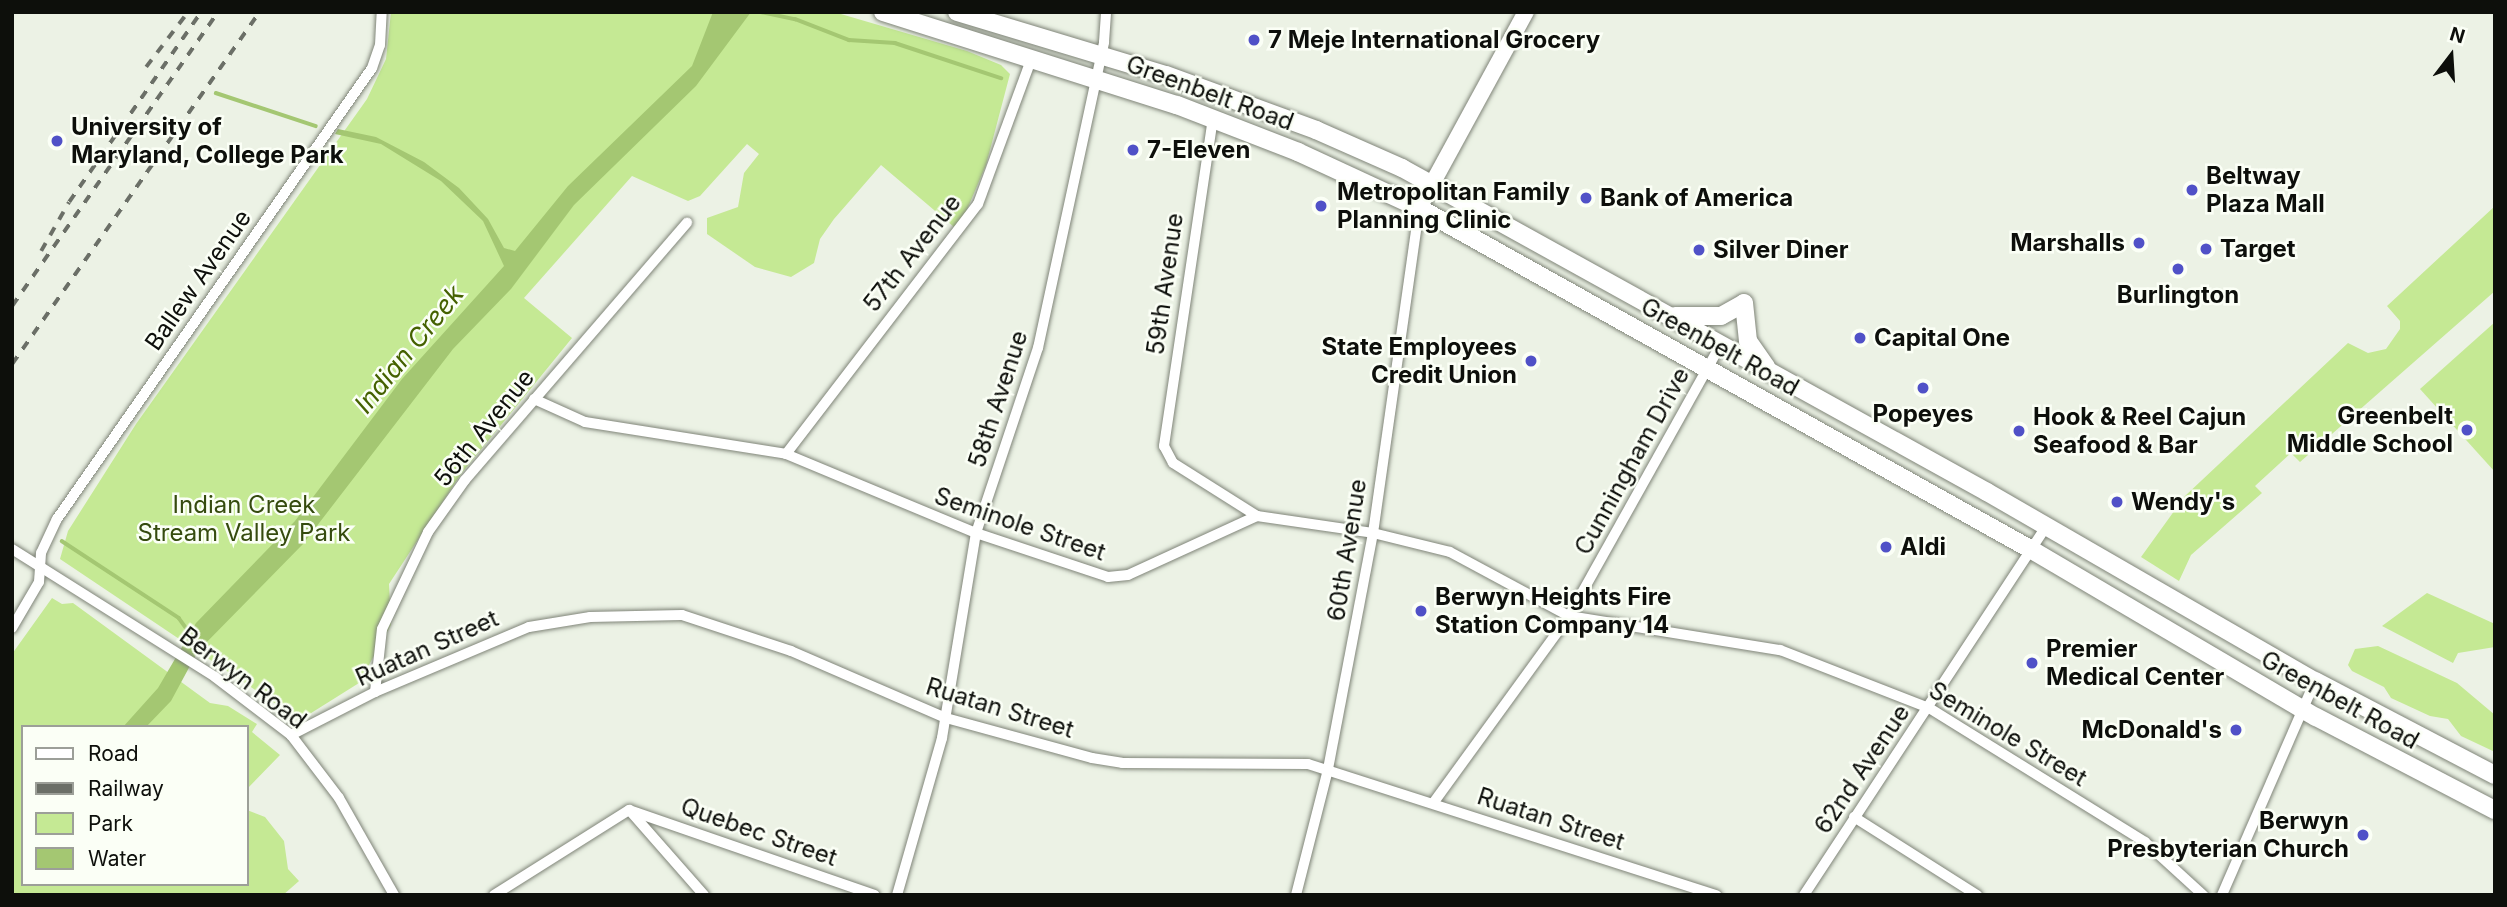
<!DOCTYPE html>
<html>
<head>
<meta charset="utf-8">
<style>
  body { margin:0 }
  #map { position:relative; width:2507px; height:907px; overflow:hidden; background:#ecf2e5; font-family:Inter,sans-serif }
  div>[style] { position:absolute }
  .green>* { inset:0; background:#c5e994 }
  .water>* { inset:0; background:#a4c772 }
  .stream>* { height:3.5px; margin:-1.75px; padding:0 1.75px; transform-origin:1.75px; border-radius:1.75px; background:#a4c772 }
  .roads { filter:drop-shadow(0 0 2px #7f8478) drop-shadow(0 0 2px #7f8478) }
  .street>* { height:10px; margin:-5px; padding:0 5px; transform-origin:5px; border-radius:5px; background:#fff }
  .secondary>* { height:16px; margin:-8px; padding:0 8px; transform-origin:8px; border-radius:8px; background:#fff }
  .primary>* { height:18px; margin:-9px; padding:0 9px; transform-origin:9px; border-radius:9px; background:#fff }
  .rail>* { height:3.5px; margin-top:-1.75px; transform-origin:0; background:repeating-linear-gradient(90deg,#6b6f67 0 9px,transparent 0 18px) }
  .dots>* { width:19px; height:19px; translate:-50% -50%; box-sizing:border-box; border:4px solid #fbfff6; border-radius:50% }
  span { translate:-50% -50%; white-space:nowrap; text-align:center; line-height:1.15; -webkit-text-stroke:5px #fbfff6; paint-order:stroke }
  .poi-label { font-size:24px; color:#0d0f0b; font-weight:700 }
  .left { translate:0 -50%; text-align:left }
  .right { translate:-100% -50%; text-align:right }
  .street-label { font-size:24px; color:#0d0f0b }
  .park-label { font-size:24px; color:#354b0e }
  .water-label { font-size:26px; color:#446100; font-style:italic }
  .frame { position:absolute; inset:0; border:14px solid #0d0f0b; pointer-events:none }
  .legend { position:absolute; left:21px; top:725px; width:228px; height:161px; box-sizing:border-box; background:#fbfff6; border:2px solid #9c9f98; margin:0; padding:9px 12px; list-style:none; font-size:21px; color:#0d0f0b }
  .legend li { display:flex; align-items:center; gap:14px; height:35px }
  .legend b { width:35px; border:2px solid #9c9f98 }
  .north { position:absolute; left:2416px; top:21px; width:70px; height:70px; -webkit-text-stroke:5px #fbfff6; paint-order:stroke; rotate:17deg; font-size:19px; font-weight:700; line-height:28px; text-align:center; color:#0d0f0b }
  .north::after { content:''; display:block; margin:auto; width:24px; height:32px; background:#0d0f0b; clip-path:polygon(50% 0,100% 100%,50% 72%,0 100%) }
</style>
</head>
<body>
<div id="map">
  <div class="green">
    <div style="clip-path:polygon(391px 12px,834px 12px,967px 51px,1001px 65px,1010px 74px,986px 165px,966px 212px,954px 227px,881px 165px,834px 219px,820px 239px,814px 263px,791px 277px,755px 267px,707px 234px,707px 218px,738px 207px,744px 173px,759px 154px,747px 144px,700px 196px,688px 201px,632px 176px,524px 298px,572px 338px,461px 474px,389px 584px,391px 625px,359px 683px,300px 720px,60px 559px,68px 531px,136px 424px,367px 99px,386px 59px)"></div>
    <div style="clip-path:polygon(2495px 206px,2495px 291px,2300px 462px,2291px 453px,2255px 486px,2262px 493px,2191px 555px,2179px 581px,2141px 557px,2185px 496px,2348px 343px,2368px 353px,2386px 349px,2400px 329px,2400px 321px,2387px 306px)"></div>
    <div style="clip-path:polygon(2495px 322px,2495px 472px,2420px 389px)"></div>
    <div style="clip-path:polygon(2427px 593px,2495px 624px,2495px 647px,2458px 653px,2453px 663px,2382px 626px)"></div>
    <div style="clip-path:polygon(52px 598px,62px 604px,73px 603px,210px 703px,228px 706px,257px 724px,252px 732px,280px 755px,247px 789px,247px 727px,23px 727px,23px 884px,247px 884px,247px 810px,265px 817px,284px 841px,288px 869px,299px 881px,283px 895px,12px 895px,12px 654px)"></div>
    <div style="clip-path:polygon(2378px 646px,2457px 683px,2495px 715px,2495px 752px,2461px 736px,2448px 719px,2430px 716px,2391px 698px,2384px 687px,2352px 671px,2348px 665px,2355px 649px)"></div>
  </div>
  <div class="water">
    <div style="clip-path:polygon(713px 12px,751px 12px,696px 86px,574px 205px,511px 289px,453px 349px,303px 544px,198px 651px,171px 701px,146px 727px,123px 727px,158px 688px,196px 623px,295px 521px,402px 379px,504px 266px,483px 221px,441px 181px,381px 144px,335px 134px,338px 129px,376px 137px,424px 162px,459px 188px,488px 219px,504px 248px,515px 251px,568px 186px,692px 66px)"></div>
  </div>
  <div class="stream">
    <div style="left:761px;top:12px;width:35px;rotate:12deg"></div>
    <div style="left:795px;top:19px;width:58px;rotate:21.3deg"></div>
    <div style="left:849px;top:40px;width:46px;rotate:3.7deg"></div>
    <div style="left:895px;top:43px;width:112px;rotate:18.3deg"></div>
    <div style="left:216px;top:93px;width:105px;rotate:18.3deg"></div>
    <div style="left:62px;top:541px;width:140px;rotate:33.3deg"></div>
    <div style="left:179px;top:618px;width:22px;rotate:54deg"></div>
  </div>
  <div class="roads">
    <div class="street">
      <div style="left:1213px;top:118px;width:332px;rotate:98.5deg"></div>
      <div style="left:1164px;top:446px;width:19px;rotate:62deg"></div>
      <div style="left:1173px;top:463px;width:99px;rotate:32.2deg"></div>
      <div style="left:534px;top:399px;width:56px;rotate:24.3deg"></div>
      <div style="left:585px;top:422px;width:204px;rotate:9deg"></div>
      <div style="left:786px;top:454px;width:206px;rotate:22.6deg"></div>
      <div style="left:976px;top:533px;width:139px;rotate:18.4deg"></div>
      <div style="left:1108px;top:577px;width:20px;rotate:-6deg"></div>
      <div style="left:1128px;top:575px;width:142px;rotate:-24.6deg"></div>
      <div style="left:1257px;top:516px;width:117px;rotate:8.3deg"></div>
      <div style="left:1373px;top:533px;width:79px;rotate:13.9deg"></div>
      <div style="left:1450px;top:552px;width:135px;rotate:28.3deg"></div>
      <div style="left:1569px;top:616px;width:214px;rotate:9.2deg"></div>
      <div style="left:1780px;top:650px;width:160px;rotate:21.3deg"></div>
      <div style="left:1929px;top:708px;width:254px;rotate:31.8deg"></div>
      <div style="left:2145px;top:842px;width:79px;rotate:42.4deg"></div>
      <div style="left:786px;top:454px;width:315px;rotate:-52.5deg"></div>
      <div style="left:978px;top:204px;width:157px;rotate:-69.8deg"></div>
      <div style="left:12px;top:549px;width:240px;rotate:32.2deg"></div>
      <div style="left:215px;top:677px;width:96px;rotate:37.3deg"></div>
      <div style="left:291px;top:735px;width:79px;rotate:52.7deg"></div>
      <div style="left:339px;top:798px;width:112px;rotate:60.4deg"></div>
      <div style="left:12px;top:628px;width:53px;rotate:-59.6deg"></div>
      <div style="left:39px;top:582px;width:29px;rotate:-86deg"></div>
      <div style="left:41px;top:553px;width:38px;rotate:-65deg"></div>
      <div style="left:57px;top:519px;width:550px;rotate:-55.07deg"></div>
      <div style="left:372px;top:68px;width:24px;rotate:-71deg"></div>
      <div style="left:380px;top:45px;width:33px;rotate:-87deg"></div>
      <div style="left:375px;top:692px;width:63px;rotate:-83.7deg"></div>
      <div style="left:382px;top:629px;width:107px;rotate:-64.6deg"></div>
      <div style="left:428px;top:532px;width:64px;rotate:-54.6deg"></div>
      <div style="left:465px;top:480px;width:340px;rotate:-49.2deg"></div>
      <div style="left:291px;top:735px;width:94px;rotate:-27.1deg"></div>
      <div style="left:375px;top:692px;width:167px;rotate:-22.9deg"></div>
      <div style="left:529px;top:627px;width:62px;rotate:-9.3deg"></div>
      <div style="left:590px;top:617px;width:92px;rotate:-1.2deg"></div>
      <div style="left:682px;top:615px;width:115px;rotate:18.3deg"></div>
      <div style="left:791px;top:651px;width:169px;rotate:23.4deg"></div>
      <div style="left:946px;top:718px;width:151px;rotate:15.3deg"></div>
      <div style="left:1092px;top:758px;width:30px;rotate:9deg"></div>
      <div style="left:1122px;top:763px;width:186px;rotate:0.3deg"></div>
      <div style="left:1308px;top:764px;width:429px;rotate:17.8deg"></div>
      <div style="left:1434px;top:802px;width:230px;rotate:-54deg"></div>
      <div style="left:1569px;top:616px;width:309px;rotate:-60.8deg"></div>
      <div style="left:629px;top:810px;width:260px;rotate:19.1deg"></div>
      <div style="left:631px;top:812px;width:111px;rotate:48.7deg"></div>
      <div style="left:1854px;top:817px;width:146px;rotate:32.4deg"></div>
      <div style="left:494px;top:895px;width:160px;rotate:-32.2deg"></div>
      <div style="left:897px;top:895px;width:163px;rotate:-74deg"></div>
      <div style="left:942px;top:738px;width:208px;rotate:-80.6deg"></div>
      <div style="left:976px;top:533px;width:195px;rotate:-71.5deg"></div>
      <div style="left:1038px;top:348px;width:313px;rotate:-77.8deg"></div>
      <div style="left:1104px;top:42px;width:30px;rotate:-86deg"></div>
      <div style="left:1296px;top:895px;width:130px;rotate:-75.7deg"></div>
      <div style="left:1328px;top:769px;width:240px;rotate:-79.2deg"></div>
      <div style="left:1373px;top:533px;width:328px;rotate:-81.9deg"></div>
      <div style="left:1804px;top:895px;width:441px;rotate:-56.7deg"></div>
      <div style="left:2222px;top:895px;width:233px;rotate:-66.5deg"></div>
    </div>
    <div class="secondary">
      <div style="left:1419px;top:208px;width:223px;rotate:-61.4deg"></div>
    </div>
    <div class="primary">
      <div style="left:883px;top:12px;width:308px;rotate:17.6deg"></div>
      <div style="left:1177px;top:105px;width:130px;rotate:21.2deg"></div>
      <div style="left:1298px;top:152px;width:133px;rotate:24.8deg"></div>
      <div style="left:1419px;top:208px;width:702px;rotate:29.16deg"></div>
      <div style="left:2032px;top:550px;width:329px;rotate:30.5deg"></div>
      <div style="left:2316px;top:717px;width:202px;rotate:27.5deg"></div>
      <div style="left:957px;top:12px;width:218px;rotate:16.8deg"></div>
      <div style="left:1166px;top:75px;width:160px;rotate:20.1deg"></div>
      <div style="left:1316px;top:130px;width:94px;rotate:23.8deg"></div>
      <div style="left:1402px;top:168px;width:669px;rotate:28.98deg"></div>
      <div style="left:1987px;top:492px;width:379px;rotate:30deg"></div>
      <div style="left:2315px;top:681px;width:203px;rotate:27.6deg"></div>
      <div style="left:1744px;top:303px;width:38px;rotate:84deg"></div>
      <div style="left:1748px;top:341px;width:32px;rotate:55deg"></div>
      <div style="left:1675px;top:316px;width:46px"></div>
      <div style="left:1721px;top:316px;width:26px;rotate:-29deg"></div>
    </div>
  </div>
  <div class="rail">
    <div style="left:146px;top:67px;width:69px;rotate:-52.6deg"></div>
    <div style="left:41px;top:251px;width:56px;rotate:-60.3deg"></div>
    <div style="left:69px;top:202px;width:231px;rotate:-55.2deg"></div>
    <div style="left:12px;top:306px;width:359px;rotate:-55deg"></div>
    <div style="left:12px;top:364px;width:430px;rotate:-54.9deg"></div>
  </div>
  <div class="dots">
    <div style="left:1254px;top:40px;background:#5051c7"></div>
    <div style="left:57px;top:141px;background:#5051c7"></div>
    <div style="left:1133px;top:150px;background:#5051c7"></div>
    <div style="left:2192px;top:190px;background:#5051c7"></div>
    <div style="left:1586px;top:198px;background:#5051c7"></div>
    <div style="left:1321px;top:206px;background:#5051c7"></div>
    <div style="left:2139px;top:243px;background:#5051c7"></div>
    <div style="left:2206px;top:249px;background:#5051c7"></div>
    <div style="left:1699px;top:250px;background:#5051c7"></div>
    <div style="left:2178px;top:269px;background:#5051c7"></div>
    <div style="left:1860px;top:338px;background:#5051c7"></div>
    <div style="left:1531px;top:361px;background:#5051c7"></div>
    <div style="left:1923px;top:388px;background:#5051c7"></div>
    <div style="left:2467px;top:430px;background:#5051c7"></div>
    <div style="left:2019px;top:431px;background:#5051c7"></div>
    <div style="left:2117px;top:502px;background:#5051c7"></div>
    <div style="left:1886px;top:547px;background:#5051c7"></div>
    <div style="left:1421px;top:611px;background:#5051c7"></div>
    <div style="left:2032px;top:663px;background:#5051c7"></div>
    <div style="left:2236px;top:730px;background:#5051c7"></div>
    <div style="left:2363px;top:835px;background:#5051c7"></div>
  </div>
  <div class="poi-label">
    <span class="left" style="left:1268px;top:40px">7 Meje International Grocery</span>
    <span class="left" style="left:71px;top:141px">University of<br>Maryland, College Park</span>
    <span class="left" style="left:1147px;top:150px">7-Eleven</span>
    <span class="left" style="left:2206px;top:190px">Beltway<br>Plaza Mall</span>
    <span class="left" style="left:1337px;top:206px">Metropolitan Family<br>Planning Clinic</span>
    <span class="left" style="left:1600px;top:198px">Bank of America</span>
    <span class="right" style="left:2125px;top:243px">Marshalls</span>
    <span class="left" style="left:2220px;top:249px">Target</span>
    <span class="left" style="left:1713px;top:250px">Silver Diner</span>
    <span style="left:2178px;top:295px">Burlington</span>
    <span class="left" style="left:1874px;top:338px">Capital One</span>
    <span class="right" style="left:1517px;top:361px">State Employees<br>Credit Union</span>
    <span style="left:1923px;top:414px">Popeyes</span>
    <span class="right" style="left:2453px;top:430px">Greenbelt<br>Middle School</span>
    <span class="left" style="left:2033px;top:431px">Hook &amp; Reel Cajun<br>Seafood &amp; Bar</span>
    <span class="left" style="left:2131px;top:502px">Wendy's</span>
    <span class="left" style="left:1900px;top:547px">Aldi</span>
    <span class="left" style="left:1435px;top:611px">Berwyn Heights Fire<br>Station Company 14</span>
    <span class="left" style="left:2046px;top:663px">Premier<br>Medical Center</span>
    <span class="right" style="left:2222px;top:730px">McDonald's</span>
    <span class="right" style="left:2349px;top:835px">Berwyn<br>Presbyterian Church</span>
  </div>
  <div class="street-label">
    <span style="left:1210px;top:93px;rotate:20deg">Greenbelt Road</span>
    <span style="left:912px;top:253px;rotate:-52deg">57th Avenue</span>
    <span style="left:198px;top:280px;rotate:-55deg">Ballew Avenue</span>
    <span style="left:1165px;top:284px;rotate:-82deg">59th Avenue</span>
    <span style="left:1720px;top:347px;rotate:29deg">Greenbelt Road</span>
    <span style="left:998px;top:399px;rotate:-72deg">58th Avenue</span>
    <span style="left:484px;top:428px;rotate:-51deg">56th Avenue</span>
    <span style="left:1632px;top:461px;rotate:-61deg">Cunningham Drive</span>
    <span style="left:1020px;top:524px;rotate:19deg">Seminole Street</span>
    <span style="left:1347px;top:550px;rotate:-81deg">60th Avenue</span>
    <span style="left:427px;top:648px;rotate:-24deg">Ruatan Street</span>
    <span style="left:243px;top:678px;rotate:37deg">Berwyn Road</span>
    <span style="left:2340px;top:700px;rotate:29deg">Greenbelt Road</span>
    <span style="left:1000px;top:708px;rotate:17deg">Ruatan Street</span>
    <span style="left:2008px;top:734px;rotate:31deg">Seminole Street</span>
    <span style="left:1862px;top:769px;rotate:-56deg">62nd Avenue</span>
    <span style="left:1551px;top:819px;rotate:18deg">Ruatan Street</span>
    <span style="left:759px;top:832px;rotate:19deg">Quebec Street</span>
  </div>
  <div class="park-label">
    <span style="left:244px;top:519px">Indian Creek<br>Stream Valley Park</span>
  </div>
  <div class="water-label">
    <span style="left:409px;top:349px;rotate:-51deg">Indian Creek</span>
  </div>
  <div class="frame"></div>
  <ul class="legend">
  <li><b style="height:9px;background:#fff"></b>Road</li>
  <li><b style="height:9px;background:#6b6f67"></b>Railway</li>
  <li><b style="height:19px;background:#c5e994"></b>Park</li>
  <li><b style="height:19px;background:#a4c772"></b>Water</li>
  </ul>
  <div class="north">N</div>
</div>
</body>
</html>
